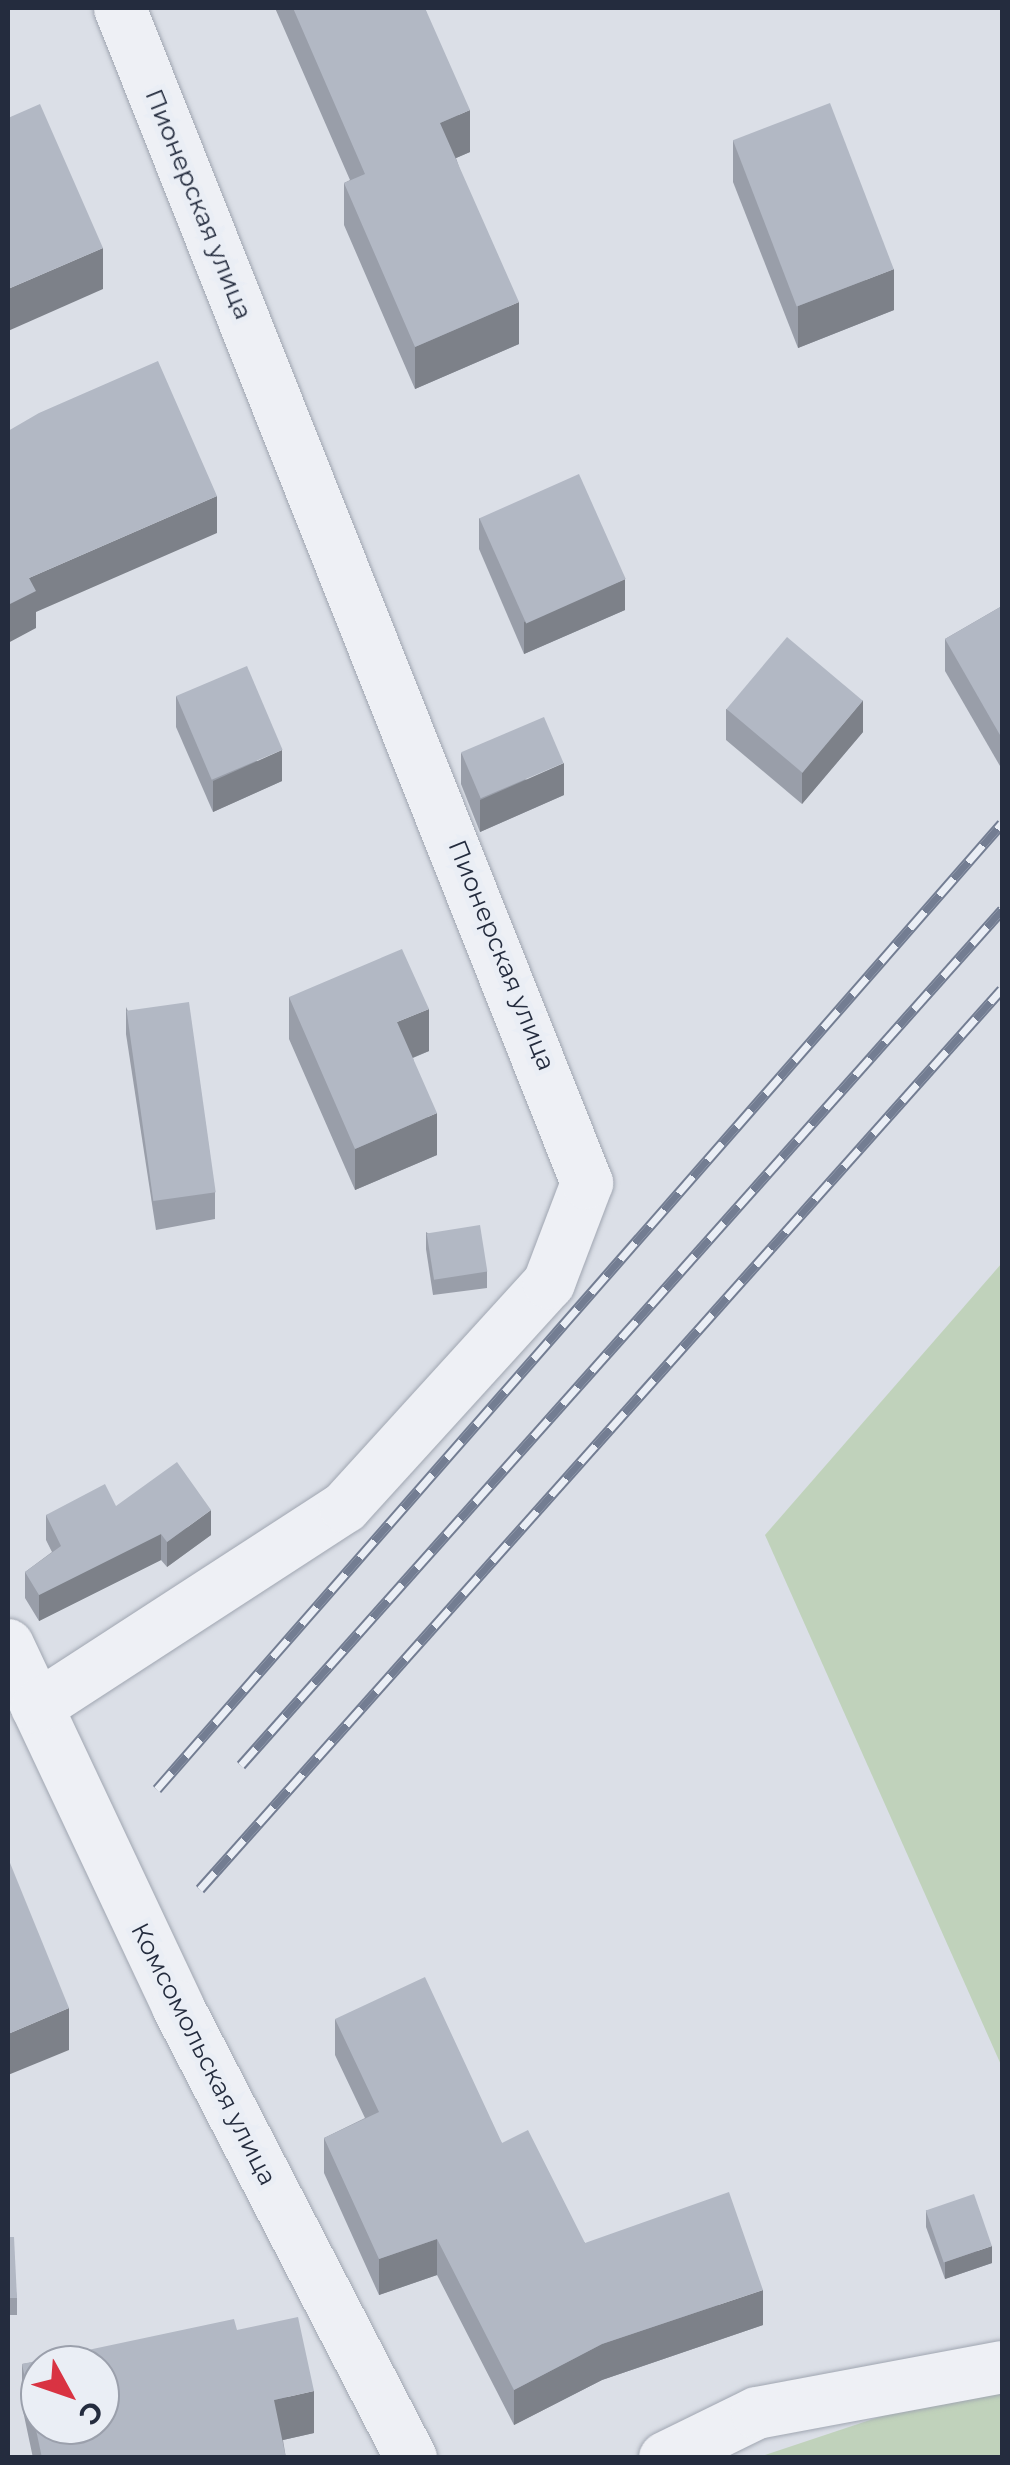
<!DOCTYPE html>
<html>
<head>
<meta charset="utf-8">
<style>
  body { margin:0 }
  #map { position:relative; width:1010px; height:2465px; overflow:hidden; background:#dbdfe7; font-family:Montserrat,sans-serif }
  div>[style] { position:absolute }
  .green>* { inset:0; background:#c0d2bb }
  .roads { filter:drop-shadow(0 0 2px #a0a6b1) drop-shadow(0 0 2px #a0a6b1) }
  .minor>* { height:52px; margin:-26px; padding:0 26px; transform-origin:26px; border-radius:26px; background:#eef0f5 }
  .rail>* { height:11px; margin-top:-5.5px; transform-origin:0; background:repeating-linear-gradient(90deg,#eaeef5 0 22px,#737d92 0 44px); box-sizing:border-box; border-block:2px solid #737d92 }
  .wall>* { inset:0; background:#999ea9 }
  .shaded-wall>* { inset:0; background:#7d8189; transform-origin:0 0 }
  .building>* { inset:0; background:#b2b8c4; transform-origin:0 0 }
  span { translate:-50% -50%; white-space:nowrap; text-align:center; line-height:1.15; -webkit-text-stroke:10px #eaeef5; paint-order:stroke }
  .street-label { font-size:25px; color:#242c3e }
  .frame { position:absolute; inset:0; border:10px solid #242c3e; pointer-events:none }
  .north { position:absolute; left:20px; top:2345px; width:100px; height:100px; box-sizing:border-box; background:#eaeef5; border:2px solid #9ba0ac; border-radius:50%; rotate:130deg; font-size:28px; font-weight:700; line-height:40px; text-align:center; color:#242c3e }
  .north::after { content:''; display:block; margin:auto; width:35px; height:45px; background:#d93342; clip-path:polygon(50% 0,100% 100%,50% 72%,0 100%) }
</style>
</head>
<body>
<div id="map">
  <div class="green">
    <div style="clip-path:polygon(1002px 1263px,1002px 2067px,765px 1535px)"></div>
    <div style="clip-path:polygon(1002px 2376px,1002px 2457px,759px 2457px)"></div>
  </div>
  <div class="roads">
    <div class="minor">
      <div style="left:8px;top:1645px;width:400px;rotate:64.8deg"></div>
      <div style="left:178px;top:2007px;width:508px;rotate:62.68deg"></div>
      <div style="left:37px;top:1707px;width:367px;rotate:-33deg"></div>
      <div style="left:345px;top:1507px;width:303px;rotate:-47.7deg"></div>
      <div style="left:549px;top:1283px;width:107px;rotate:-69.2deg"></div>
      <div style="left:587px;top:1183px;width:1264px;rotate:-111.68deg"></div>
      <div style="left:665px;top:2458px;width:102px;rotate:-26.1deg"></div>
      <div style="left:757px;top:2413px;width:249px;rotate:-10.6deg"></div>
    </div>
  </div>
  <div class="rail">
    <div style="left:241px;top:1765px;width:1145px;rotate:-48.33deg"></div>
    <div style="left:157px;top:1789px;width:1283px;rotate:-48.82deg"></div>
    <div style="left:200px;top:1889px;width:1205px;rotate:-48.3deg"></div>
  </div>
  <div class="wall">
    <div style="clip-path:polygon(275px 8px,425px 8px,470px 152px,456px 158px,519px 344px,415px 389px,344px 225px,344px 183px,350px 180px)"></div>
    <div style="clip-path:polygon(733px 140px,894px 310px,798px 348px,733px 182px)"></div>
    <div style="clip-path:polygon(479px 518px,625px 610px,524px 654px,479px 549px)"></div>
    <div style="clip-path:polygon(1002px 606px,1002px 765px,1000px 766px,945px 671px,945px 639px)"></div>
    <div style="clip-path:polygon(176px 696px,282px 781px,213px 812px,176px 727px)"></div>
    <div style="clip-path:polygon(726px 709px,863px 732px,802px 804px,726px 740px)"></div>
    <div style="clip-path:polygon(461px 753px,564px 795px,480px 832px,461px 784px)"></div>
    <div style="clip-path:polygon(289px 997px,429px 1051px,413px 1058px,437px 1155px,355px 1190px,289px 1039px)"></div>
    <div style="clip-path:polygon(126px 1007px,215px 1192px,215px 1219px,156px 1230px,126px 1034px)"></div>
    <div style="clip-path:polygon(426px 1232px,487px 1271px,487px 1288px,433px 1295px,426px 1249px)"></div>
    <div style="clip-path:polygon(116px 1506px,211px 1535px,167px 1567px,161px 1560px,39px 1621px,25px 1598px,25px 1572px,52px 1552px,46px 1540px,46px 1515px)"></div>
    <div style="clip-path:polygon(335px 2019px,502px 2143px,585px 2243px,763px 2325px,602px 2380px,514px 2425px,437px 2275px,379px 2295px,324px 2173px,324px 2138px,365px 2118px,335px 2055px)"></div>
    <div style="clip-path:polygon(926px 2210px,992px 2263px,945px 2279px,926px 2227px)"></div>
    <div style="clip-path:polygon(8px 2237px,17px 2298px,17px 2315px,8px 2315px)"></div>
    <div style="clip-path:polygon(237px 2330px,314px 2433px,283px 2440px,286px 2458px,33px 2458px,22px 2406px,22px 2364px)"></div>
  </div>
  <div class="shaded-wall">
    <div style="clip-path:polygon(470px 110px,470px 152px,440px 165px,440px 123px)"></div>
    <div style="clip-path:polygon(103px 248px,103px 289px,8px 331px,8px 289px)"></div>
    <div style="clip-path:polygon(894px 269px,894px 310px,798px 348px,798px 306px)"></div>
    <div style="clip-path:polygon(519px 302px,519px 344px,415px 389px,415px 347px)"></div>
    <div style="clip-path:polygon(217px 496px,217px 533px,36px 612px,36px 628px,8px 643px,8px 605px,29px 578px)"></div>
    <div style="clip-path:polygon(625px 579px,625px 610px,524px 654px,524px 622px)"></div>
    <div style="clip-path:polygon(863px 700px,863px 732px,802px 804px,802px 773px)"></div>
    <div style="left:1002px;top:734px;width:31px;height:2px;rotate:90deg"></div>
    <div style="clip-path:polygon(282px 750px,282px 781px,213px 812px,213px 781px)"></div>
    <div style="clip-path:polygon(564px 763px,564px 795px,480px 832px,480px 800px)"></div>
    <div style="clip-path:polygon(429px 1009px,429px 1051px,397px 1064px,397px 1022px)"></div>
    <div style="clip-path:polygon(437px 1113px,437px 1155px,355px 1190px,355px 1149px)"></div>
    <div style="clip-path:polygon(211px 1510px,211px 1535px,167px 1567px,167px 1542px)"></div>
    <div style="clip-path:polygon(161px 1534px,161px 1560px,39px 1621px,39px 1595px)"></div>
    <div style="clip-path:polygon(69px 2008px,69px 2050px,8px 2075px,8px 2034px)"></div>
    <div style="clip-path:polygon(437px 2239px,437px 2275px,379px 2295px,379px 2259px)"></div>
    <div style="clip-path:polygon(992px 2246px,992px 2263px,945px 2279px,945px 2262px)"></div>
    <div style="clip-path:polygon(763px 2290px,763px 2325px,602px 2380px,514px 2425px,514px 2390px,602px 2344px)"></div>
    <div style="clip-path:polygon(314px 2391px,314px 2433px,274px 2442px,274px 2400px)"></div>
  </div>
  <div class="building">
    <div style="clip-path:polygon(293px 8px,425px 8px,470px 110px,440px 123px,519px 302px,415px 347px,344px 183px,365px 174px)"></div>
    <div style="left:830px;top:103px;width:178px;height:104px;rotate:69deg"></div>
    <div style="clip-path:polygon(40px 104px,103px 248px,8px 289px,8px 118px)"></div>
    <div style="clip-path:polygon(158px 361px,217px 496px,29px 578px,36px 591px,8px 605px,8px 431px,39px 413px)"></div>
    <div style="left:579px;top:474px;width:115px;height:109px;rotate:66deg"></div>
    <div style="clip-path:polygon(1002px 606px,1002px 734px,1000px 735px,945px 639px)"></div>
    <div style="left:787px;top:637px;width:99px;height:94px;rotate:40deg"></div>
    <div style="left:247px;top:666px;width:91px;height:77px;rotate:67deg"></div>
    <div style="left:544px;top:717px;width:50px;height:90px;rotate:67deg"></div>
    <div style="clip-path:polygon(402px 949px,429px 1009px,397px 1022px,437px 1113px,355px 1149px,289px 997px)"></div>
    <div style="left:189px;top:1002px;width:192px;height:63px;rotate:82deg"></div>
    <div style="left:480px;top:1225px;width:47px;height:54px;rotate:81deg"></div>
    <div style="clip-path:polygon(177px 1462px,211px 1510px,167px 1542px,161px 1534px,39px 1595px,25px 1572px,61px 1546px,46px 1515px,105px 1484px,116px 1506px)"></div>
    <div style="clip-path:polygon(8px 1858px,69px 2008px,8px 2034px)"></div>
    <div style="clip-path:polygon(425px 1977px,502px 2143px,528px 2130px,585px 2243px,729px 2192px,763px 2290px,602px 2344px,514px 2390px,437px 2239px,379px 2259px,324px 2138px,379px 2112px,335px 2019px)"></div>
    <div style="left:974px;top:2194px;width:55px;height:51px;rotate:71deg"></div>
    <div style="clip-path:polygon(8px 2237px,14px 2237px,17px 2298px,8px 2298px)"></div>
    <div style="clip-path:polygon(evenodd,298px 2317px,314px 2391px,274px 2400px,286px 2458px,42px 2458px,22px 2364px,234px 2319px,237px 2330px,298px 2317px,40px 2365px,100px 2365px,100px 2425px,40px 2425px,40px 2365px)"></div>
  </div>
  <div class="street-label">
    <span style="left:199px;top:204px;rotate:68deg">Пионерская улица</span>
    <span style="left:502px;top:955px;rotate:68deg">Пионерская улица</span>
    <span style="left:204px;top:2054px;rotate:63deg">Комсомольская улица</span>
  </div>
  <div class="frame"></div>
  <div class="north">С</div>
</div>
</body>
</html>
